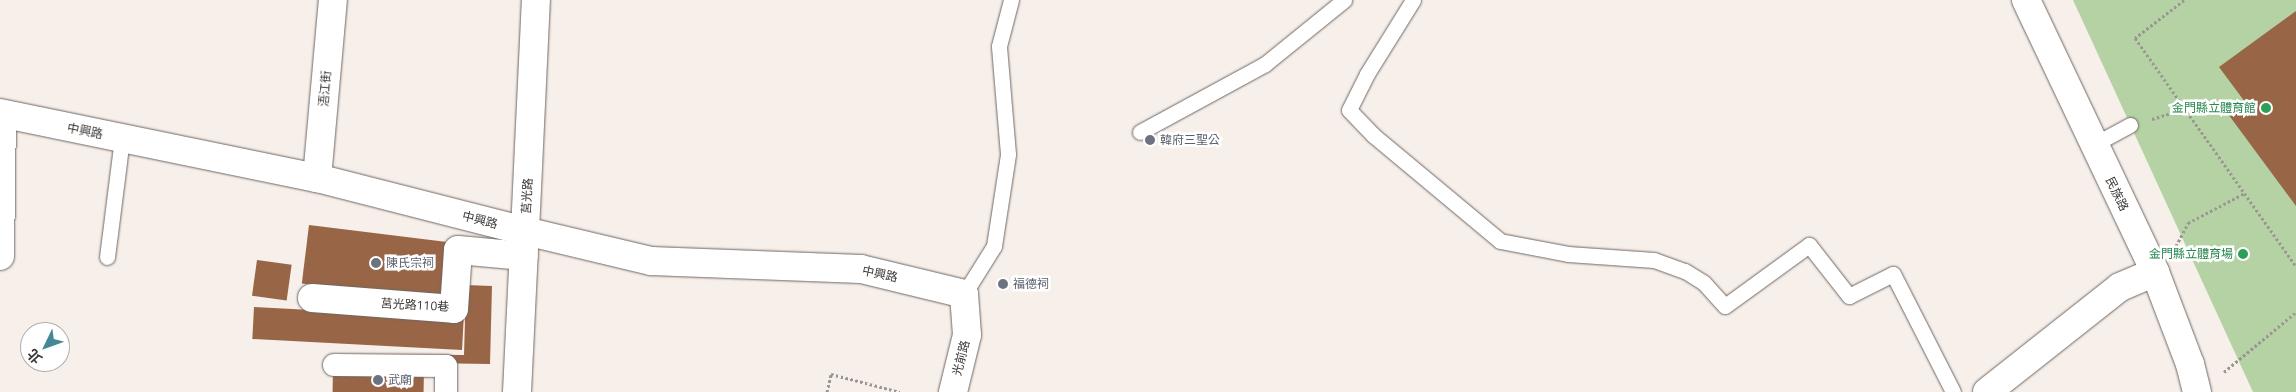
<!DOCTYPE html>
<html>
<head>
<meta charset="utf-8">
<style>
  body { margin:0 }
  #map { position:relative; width:2296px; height:392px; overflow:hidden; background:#f7efea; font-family:"Open Sans","Noto Sans TC",sans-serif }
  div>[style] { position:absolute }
  .green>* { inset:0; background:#b5d2a4 }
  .building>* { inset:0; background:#986646; transform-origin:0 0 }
  .path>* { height:3px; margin-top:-1.5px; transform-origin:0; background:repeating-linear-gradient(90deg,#9b9692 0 2.5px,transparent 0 5px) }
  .roads { filter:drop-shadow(0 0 1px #6e6763) drop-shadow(0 0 1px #6e6763) }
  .service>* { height:15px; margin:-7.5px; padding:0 7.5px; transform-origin:7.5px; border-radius:7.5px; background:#fff }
  .pedestrian>* { height:22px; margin:-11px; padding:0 11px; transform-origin:11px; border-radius:11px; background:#fff }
  .minor>* { height:28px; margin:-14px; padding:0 14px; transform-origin:14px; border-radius:14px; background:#fff }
  .tertiary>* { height:28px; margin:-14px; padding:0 14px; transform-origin:14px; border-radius:14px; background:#fff }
  .secondary>* { height:28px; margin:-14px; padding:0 14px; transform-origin:14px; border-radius:14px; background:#fff }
  .dots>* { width:14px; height:14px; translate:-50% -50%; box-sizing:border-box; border:2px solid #fff; border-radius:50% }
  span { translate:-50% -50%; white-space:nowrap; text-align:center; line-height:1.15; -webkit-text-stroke:5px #fff; paint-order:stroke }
  .street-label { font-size:12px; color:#3a3735 }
  .leisure-label { font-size:12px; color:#27864d }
  .right { translate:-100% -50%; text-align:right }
  .worship-label { font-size:12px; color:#5b616d }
  .left { translate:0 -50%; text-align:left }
  .north { position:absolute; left:20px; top:322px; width:50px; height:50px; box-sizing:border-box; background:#fff; border:1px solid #b0afae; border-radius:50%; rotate:228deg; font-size:14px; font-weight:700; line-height:20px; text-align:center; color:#3a3735 }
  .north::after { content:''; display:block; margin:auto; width:18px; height:22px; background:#448797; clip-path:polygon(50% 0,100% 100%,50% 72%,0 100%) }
</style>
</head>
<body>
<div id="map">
  <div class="green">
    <div style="clip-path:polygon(2073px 0,2296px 0,2296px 392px,2253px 392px)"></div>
  </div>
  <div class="building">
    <div style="clip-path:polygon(2296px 11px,2296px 206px,2228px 114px,2245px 102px,2219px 67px)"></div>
    <div style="left:309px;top:225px;width:141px;height:59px;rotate:7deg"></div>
    <div style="left:257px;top:260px;width:35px;height:36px;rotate:8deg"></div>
    <div style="clip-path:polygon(466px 285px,492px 286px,490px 364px,424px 363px,333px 354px,464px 355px)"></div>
    <div style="left:254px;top:307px;width:210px;height:32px;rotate:3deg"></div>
    <div style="left:333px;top:367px;width:91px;height:25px;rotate:1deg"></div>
  </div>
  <div class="path">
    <div style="left:2184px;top:0;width:62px;rotate:142.2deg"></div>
    <div style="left:2135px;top:38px;width:279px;rotate:54.8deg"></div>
    <div style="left:2152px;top:119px;width:34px;rotate:-17deg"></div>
    <div style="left:2176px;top:246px;width:26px;rotate:-62deg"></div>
    <div style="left:2188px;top:223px;width:64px;rotate:-27.8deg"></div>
    <div style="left:2224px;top:372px;width:94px;rotate:-39.8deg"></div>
    <div style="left:827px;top:392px;width:18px;rotate:-77deg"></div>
    <div style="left:831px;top:374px;width:71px;rotate:14.6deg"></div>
  </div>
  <div class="roads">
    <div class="service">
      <div style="left:1413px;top:0;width:87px;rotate:121.9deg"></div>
      <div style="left:1367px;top:74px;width:40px;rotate:116.6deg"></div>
      <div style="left:1349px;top:110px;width:35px;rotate:46deg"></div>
      <div style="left:1373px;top:135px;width:165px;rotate:39.8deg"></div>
      <div style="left:1500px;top:241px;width:69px;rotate:10.8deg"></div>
      <div style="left:1568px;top:254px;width:86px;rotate:4deg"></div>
      <div style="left:1654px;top:260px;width:33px;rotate:20deg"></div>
      <div style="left:1685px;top:271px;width:22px;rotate:32deg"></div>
      <div style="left:1704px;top:283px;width:31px;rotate:48deg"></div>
      <div style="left:1725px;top:306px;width:104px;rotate:-36deg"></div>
      <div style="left:1809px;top:245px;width:65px;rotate:51.9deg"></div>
      <div style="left:1849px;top:296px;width:49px;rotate:-26.6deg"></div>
      <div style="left:1893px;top:274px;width:132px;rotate:63deg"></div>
      <div style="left:1140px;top:132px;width:142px;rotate:-28.5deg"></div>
      <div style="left:1265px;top:64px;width:102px;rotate:-39deg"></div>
      <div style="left:2093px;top:145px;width:42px;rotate:-28.4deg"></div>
      <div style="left:107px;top:257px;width:120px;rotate:-82.8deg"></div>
      <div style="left:964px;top:294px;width:57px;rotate:-58deg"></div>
      <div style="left:994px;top:246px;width:93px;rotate:-81.3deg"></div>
      <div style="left:1008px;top:154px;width:108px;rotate:-94.8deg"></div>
      <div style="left:999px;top:46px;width:48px;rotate:-75.4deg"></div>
    </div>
    <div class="pedestrian">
      <div style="left:334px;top:365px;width:112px;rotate:0.5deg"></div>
      <div style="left:446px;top:366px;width:26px;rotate:90deg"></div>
    </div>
    <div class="minor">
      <div style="left:0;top:113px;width:324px;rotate:11.6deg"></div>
      <div style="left:317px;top:178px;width:215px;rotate:14.3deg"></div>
      <div style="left:525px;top:231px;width:231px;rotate:-87.3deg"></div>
      <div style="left:317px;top:178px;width:179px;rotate:-84.9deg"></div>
      <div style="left:312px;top:298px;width:142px;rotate:4.4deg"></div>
      <div style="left:454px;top:309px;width:59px;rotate:-86.1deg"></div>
      <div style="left:458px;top:250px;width:66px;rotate:5.2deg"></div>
      <div style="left:1987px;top:392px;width:169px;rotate:-38.3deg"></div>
      <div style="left:2120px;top:287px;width:38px;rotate:-23deg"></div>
    </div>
    <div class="tertiary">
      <div style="left:0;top:256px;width:142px;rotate:-89.2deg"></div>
      <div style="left:517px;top:392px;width:161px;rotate:-87.2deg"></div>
      <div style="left:525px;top:231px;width:130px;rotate:13.4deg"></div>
      <div style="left:651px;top:261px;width:210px;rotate:2.2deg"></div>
      <div style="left:861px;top:269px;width:106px;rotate:13.6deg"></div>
      <div style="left:964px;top:294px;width:41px;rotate:85.8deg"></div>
      <div style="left:967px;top:335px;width:59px;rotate:103.8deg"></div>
    </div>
    <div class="secondary">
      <div style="left:2026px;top:0;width:301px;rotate:64.6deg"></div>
      <div style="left:2155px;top:272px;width:98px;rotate:69.2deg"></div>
      <div style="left:2190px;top:364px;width:29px;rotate:76deg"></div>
    </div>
  </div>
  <div class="dots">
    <div style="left:2266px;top:108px;background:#2e9e5b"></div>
    <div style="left:1150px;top:140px;background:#6b7280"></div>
    <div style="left:2243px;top:254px;background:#2e9e5b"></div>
    <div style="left:376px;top:263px;background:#6b7280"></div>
    <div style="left:1003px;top:284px;background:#6b7280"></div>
    <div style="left:378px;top:380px;background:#6b7280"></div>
  </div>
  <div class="street-label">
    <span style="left:325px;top:89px;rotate:-85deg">浯江街</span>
    <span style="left:85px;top:131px;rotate:11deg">中興路</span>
    <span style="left:2117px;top:194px;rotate:64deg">民族路</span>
    <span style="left:527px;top:196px;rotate:-87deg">莒光路</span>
    <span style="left:480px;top:220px;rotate:14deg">中興路</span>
    <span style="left:880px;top:274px;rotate:12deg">中興路</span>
    <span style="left:415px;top:305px;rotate:3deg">莒光路110巷</span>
    <span style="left:961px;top:358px;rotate:-76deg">光前路</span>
  </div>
  <div class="leisure-label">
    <span class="right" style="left:2256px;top:108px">金門縣立體育館</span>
    <span class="right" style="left:2233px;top:254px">金門縣立體育場</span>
  </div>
  <div class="worship-label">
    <span class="left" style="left:1160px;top:140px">韓府三聖公</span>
    <span class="left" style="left:386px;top:263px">陳氏宗祠</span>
    <span class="left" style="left:1013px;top:284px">福德祠</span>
    <span class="left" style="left:388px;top:380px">武廟</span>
  </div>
  <div class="north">北</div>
</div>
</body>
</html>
